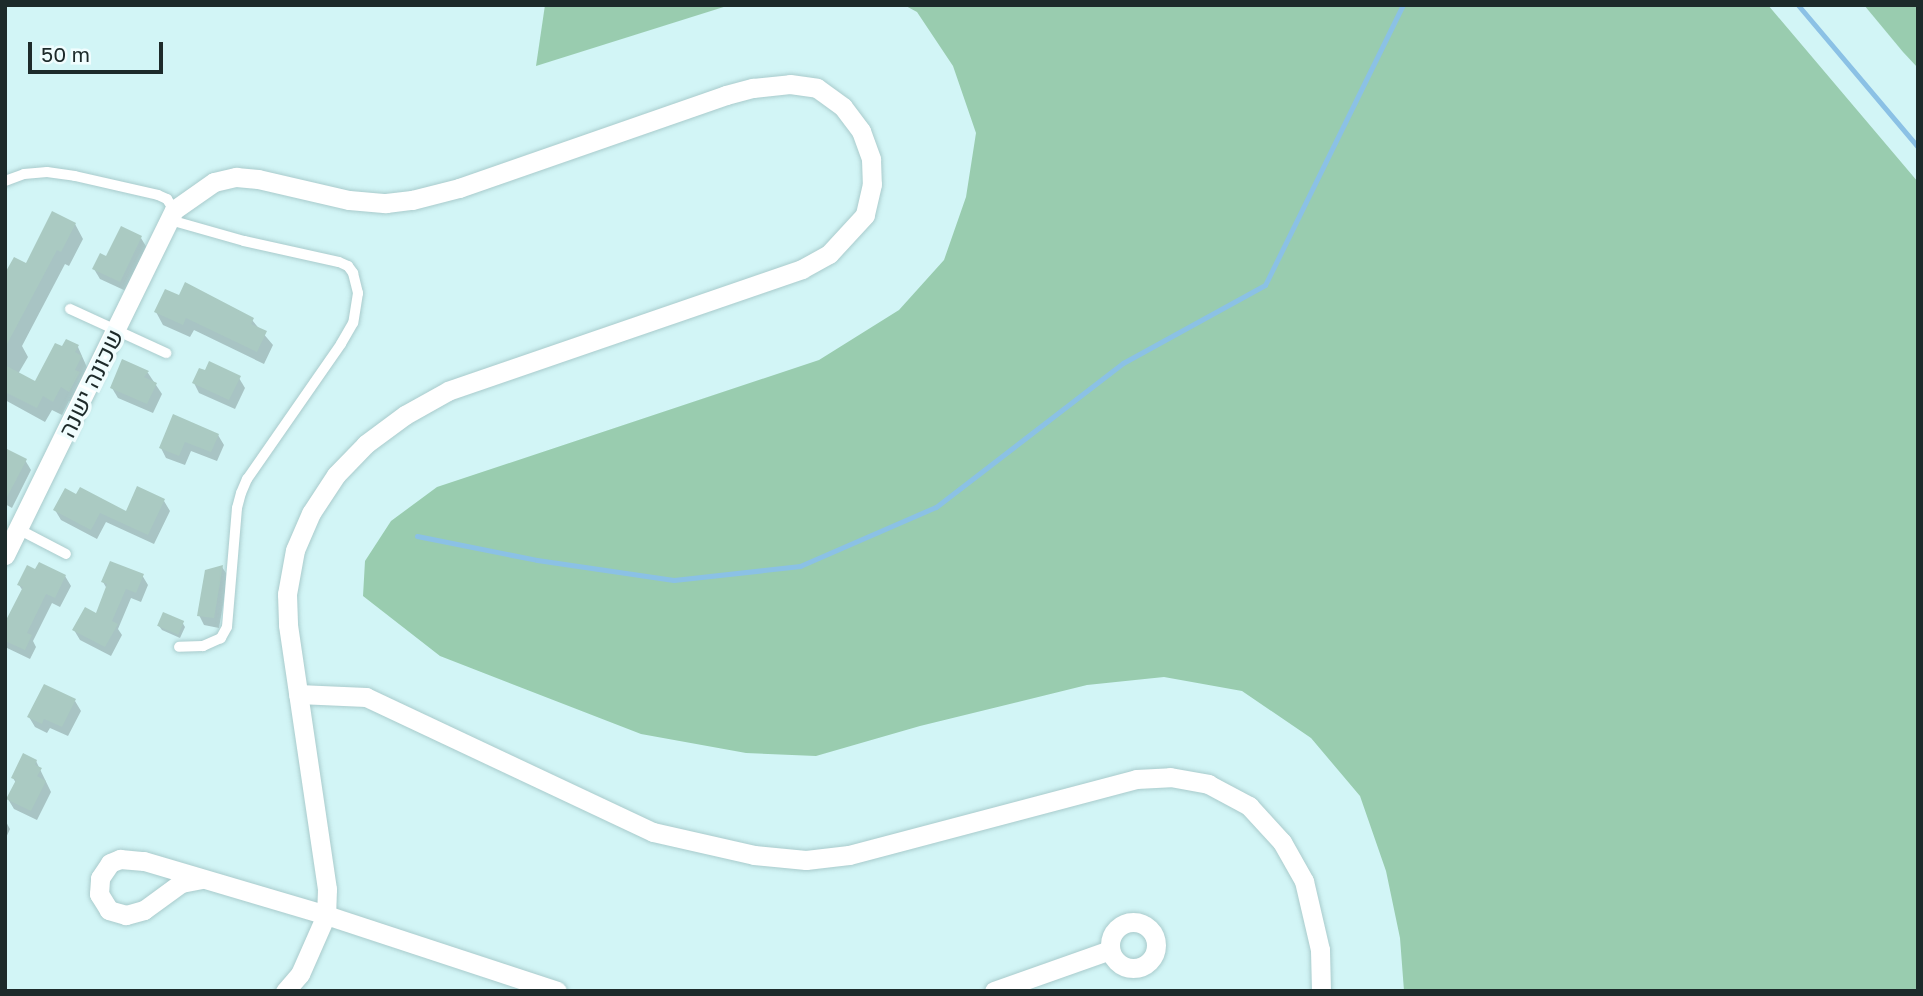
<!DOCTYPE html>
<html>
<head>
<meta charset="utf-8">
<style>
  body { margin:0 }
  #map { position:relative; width:1923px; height:996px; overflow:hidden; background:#d2f5f6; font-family:"Golos Text",Heebo,sans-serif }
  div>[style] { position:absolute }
  .green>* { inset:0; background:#99ccaf }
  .shadow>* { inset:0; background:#0003 }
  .stream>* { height:5px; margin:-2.5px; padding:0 2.5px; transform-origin:2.5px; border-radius:2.5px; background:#8bc1e5 }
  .building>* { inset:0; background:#aacac2; transform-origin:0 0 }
  .roads { filter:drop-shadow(0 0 2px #a9cbcc) drop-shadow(0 0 2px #a9cbcc) }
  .lane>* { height:10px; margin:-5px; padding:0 5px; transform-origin:5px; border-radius:5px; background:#fff }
  .street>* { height:19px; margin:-9.5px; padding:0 9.5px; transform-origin:9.5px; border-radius:9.5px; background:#fff }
  .street>.ring { margin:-9.5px; padding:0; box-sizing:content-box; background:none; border:19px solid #fff; border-radius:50% }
  span { translate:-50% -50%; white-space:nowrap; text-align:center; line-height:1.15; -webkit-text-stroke:7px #f0fdfe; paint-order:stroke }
  .street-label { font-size:24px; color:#1d2a2a }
  .frame { position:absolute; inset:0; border:7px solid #1d2a2a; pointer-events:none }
  .scale { position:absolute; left:28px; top:42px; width:135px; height:32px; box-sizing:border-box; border:4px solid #1d2a2a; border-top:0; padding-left:9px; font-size:21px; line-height:24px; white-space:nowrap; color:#1d2a2a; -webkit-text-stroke:5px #f0fdfe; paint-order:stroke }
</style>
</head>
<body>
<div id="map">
  <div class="green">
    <div style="clip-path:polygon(545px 5px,730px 5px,536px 66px)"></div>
    <div style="clip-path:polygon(904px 5px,1768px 5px,1918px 182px,1918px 991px,1404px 991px,1400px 938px,1386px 871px,1360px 796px,1311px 738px,1242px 691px,1164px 677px,1087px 685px,920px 726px,816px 756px,746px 753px,641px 734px,440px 656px,363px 596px,365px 561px,391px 521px,437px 487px,819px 360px,899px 310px,944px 260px,966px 197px,976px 133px,953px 66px,917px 12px)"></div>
    <div style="clip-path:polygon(1864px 5px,1918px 5px,1918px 68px,1903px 52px)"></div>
  </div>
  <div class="shadow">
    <div style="clip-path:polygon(75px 224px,83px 239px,69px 266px,65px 264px,22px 346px,28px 357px,18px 374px,36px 383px,63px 348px,78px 347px,89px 372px,78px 406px,69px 401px,62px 415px,52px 410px,45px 422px,5px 400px,5px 277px,26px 266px)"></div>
    <div style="clip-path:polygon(141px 238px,147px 248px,126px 291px,100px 279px,94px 269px)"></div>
    <div style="clip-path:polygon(156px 312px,252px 320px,273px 345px,264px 364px,194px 330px,190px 337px,163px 325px)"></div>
    <div style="clip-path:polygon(123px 362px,148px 373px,162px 394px,153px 413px,118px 398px,112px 388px)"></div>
    <div style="clip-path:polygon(239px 378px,245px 388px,235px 409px,199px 393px,194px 383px)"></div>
    <div style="clip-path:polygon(174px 417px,218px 435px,224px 445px,217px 461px,191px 451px,185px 465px,166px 458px,161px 448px)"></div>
    <div style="clip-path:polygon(5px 457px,25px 460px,31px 470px,12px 508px,5px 504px)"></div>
    <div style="clip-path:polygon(77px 496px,126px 514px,164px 501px,170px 511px,154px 544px,106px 522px,97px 539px,61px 520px,55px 510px)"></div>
    <div style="clip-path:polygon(222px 567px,228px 576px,219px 628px,204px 625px,199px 615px)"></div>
    <div style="clip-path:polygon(36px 571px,65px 576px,71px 586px,60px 607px,52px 603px,33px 641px,36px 647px,30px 659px,5px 647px,5px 624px,23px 591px,19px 585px)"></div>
    <div style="clip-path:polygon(142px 575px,148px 585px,141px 602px,131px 598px,118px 629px,122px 635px,111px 656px,80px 640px,74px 630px,97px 615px,107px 589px,103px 582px)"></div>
    <div style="clip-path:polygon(182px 622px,185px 627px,180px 638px,162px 630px,159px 626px)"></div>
    <div style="clip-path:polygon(75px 701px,81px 711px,68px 736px,50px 728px,47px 733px,35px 727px,29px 717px)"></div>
    <div style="clip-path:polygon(36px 761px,51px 792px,37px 820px,14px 809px,8px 799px,16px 783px,13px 778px)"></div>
    <div style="clip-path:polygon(5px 820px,10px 829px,5px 840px)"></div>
  </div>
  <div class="stream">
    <div style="left:1798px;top:5px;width:186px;rotate:49.8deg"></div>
    <div style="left:417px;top:536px;width:122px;rotate:11.3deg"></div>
    <div style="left:537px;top:560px;width:138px;rotate:8.3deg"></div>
    <div style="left:674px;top:580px;width:127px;rotate:-6.3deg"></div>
    <div style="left:800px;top:566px;width:148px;rotate:-23.5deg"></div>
    <div style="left:936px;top:507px;width:236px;rotate:-37.6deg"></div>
    <div style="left:1123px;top:363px;width:162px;rotate:-28.8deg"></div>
    <div style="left:1265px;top:285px;width:312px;rotate:-63.8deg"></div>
  </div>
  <div class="building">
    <div style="clip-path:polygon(52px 211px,76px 223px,61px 252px,57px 250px,5px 348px,5px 273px,14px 257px,26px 263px)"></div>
    <div style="clip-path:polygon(121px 226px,142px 236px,120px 282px,92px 269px,100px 253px,106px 256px)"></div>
    <div style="clip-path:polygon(185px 282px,254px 318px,251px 324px,267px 331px,257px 352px,186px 318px,183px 325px,154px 312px,165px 289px,179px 295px)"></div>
    <div style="clip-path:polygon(66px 339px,79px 345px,75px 352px,82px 356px,75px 370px,80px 372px,69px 392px,61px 387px,53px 402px,43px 396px,37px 408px,5px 392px,5px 365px,35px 381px,55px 343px,62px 346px)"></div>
    <div style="clip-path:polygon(122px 359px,149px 371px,144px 377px,157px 383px,147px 404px,110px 388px)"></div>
    <div style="clip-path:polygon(209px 361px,241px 376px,229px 400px,192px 383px,199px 368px,205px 370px)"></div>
    <div style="clip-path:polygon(173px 414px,219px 434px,211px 452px,185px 442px,179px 456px,159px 448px)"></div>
    <div style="clip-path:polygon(5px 448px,27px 459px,5px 501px)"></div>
    <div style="clip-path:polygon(137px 486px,165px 499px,148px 535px,100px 513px,91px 530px,53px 510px,65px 488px,76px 494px,80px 487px,126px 511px)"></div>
    <div style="clip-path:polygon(110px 561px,144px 574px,136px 593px,126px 589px,112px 621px,118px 624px,105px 647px,72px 630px,85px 607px,96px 613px,107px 584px,101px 582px)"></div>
    <div style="clip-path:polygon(39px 562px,66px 575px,55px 598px,46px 594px,27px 633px,32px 635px,25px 650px,5px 641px,5px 622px,23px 587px,17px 585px,27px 565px,35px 569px)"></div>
    <div style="clip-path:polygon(223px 565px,214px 618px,197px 616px,205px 570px)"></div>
    <div style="left:163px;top:612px;width:23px;height:15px;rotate:23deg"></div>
    <div style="clip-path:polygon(44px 684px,76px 699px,62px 727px,44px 719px,42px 724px,27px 717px)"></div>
    <div style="clip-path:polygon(23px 753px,37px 760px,35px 765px,42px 768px,37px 776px,46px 781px,31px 811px,6px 799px,16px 780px,11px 778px)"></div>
  </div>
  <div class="roads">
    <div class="lane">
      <div style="left:5px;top:181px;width:20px;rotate:-20deg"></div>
      <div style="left:24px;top:174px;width:23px;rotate:-5deg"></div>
      <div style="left:47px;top:172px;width:28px;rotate:8deg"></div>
      <div style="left:75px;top:176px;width:85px;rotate:12.9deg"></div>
      <div style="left:158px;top:195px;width:10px;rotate:24deg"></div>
      <div style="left:167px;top:199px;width:13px;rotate:58deg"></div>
      <div style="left:170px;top:220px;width:77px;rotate:15.8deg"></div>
      <div style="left:244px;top:241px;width:97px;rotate:12.5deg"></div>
      <div style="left:339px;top:262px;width:10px;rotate:24deg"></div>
      <div style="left:348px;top:266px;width:9px;rotate:54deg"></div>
      <div style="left:353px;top:273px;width:21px;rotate:76deg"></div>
      <div style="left:358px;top:293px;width:30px;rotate:99deg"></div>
      <div style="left:353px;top:323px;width:24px;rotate:120deg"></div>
      <div style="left:341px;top:344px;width:165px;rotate:124.8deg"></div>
      <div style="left:247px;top:479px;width:15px;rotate:113deg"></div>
      <div style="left:241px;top:493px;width:16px;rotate:105deg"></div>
      <div style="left:237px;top:508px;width:119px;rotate:94.8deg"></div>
      <div style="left:227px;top:627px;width:13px;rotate:119deg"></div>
      <div style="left:221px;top:638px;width:20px;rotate:156deg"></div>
      <div style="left:203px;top:646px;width:24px;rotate:178deg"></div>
      <div style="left:70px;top:309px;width:106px;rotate:24.6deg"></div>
      <div style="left:18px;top:529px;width:54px;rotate:27.5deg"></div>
    </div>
    <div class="street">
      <div style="left:5px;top:555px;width:384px;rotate:-63.9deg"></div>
      <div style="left:174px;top:210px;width:49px;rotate:-35deg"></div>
      <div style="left:214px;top:182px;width:23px;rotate:-13deg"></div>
      <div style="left:236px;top:177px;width:22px;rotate:5deg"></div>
      <div style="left:258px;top:179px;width:93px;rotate:13deg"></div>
      <div style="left:349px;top:200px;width:37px;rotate:5deg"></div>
      <div style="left:386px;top:203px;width:26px;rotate:-7deg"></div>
      <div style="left:412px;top:200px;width:49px;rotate:-14.3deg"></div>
      <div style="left:459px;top:188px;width:283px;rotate:-19.2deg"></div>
      <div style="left:726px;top:95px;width:28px;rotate:-15deg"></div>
      <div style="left:753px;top:88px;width:37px;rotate:-6deg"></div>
      <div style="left:790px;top:84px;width:27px;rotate:8deg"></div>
      <div style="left:817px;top:88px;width:32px;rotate:36deg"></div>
      <div style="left:843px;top:107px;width:30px;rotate:53deg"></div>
      <div style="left:861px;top:131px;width:30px;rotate:70deg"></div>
      <div style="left:871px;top:159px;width:25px;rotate:88deg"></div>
      <div style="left:872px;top:184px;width:32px;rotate:103deg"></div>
      <div style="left:865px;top:215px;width:53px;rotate:132.7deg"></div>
      <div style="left:829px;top:254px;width:31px;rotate:151deg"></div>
      <div style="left:802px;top:269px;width:374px;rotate:161deg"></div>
      <div style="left:448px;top:391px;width:49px;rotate:150.8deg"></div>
      <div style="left:405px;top:415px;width:49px;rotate:143.4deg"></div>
      <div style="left:366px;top:444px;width:43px;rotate:134.1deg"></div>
      <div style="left:336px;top:475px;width:45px;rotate:123.3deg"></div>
      <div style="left:311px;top:513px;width:40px;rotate:113.4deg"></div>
      <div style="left:295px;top:550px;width:45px;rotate:100.3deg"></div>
      <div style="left:287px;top:594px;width:31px;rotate:88deg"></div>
      <div style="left:288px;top:625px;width:267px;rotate:81.6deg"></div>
      <div style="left:327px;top:889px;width:26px;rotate:92deg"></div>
      <div style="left:326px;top:915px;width:64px;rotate:113.8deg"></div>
      <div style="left:300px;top:974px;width:23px;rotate:131deg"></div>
      <div style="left:298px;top:694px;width:68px;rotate:2.5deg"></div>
      <div style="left:366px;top:697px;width:317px;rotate:25.2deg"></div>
      <div style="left:653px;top:832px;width:104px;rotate:12.8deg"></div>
      <div style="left:754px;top:855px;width:52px;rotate:5.5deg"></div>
      <div style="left:806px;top:860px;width:43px;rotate:-6.6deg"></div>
      <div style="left:849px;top:855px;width:297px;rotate:-14.8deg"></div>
      <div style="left:1136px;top:779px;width:34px;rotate:-3deg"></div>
      <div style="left:1170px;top:777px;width:39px;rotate:10deg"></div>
      <div style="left:1208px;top:784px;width:47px;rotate:28.2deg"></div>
      <div style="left:1249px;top:806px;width:49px;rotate:47.5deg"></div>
      <div style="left:1282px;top:842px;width:45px;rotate:60.6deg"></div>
      <div style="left:1304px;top:881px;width:71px;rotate:76.9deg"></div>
      <div style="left:1320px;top:950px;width:41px;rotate:88.6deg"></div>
      <div style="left:202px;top:879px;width:21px;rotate:169deg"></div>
      <div style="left:181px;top:883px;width:46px;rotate:143.9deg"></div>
      <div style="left:144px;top:910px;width:19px;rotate:164deg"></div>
      <div style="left:126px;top:915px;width:18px;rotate:-164deg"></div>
      <div style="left:109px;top:910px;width:19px;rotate:-122deg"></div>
      <div style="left:99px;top:894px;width:16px;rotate:-86deg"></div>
      <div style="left:100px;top:878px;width:18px;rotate:-56deg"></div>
      <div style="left:110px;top:863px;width:11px;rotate:-22deg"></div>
      <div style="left:120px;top:859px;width:24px;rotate:5deg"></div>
      <div style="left:144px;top:861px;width:190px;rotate:16.5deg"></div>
      <div style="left:326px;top:915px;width:243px;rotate:18.2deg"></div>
      <div class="ring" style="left:1110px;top:922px;width:27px;height:27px"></div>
      <div style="left:994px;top:991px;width:123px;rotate:-19.5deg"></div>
    </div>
  </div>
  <div class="street-label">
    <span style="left:90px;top:383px;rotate:-64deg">שכונה ישנה</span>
  </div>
  <div class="frame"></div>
  <div class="scale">50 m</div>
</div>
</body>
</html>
